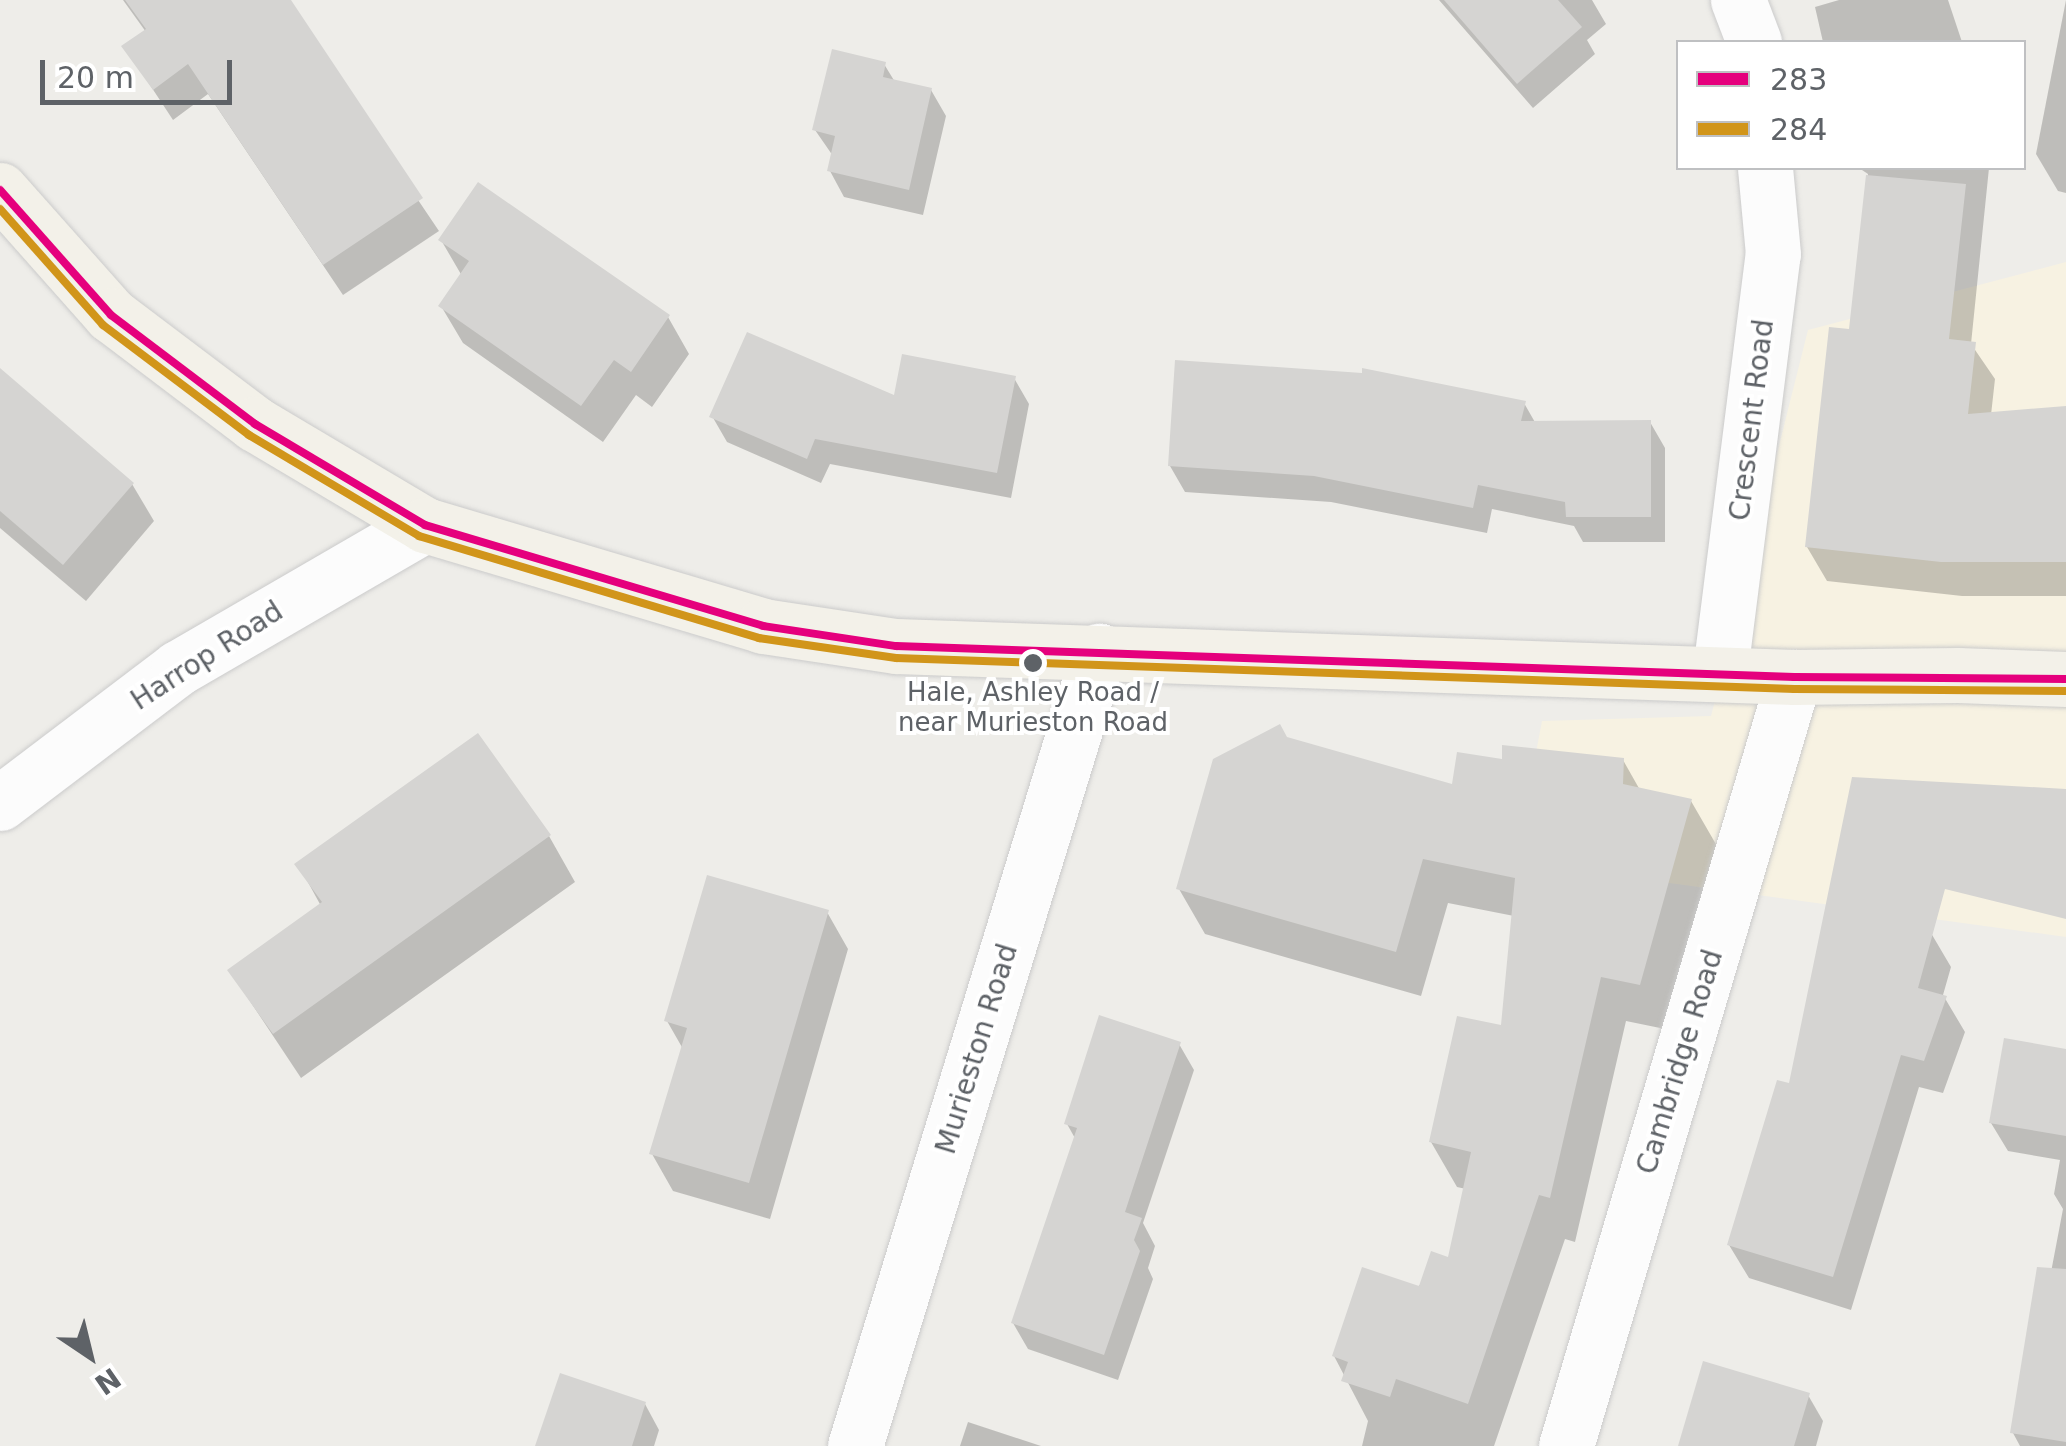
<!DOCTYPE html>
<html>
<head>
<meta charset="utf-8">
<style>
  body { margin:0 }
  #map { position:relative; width:2066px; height:1446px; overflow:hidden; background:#eeede9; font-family:"DejaVu Sans",sans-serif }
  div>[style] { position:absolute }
  .commercial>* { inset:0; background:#f7f2e2 }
  .shadow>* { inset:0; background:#0003 }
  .building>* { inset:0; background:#d5d4d2 }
  .roads { filter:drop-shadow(0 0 2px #cbcbcb) drop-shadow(0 0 2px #cbcbcb) }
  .minor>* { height:55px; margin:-27.5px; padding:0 27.5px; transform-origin:27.5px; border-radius:27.5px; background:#fcfcfc }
  .major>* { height:55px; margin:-27.5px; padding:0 27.5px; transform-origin:27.5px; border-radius:27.5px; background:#f3f1e9 }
  .bus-1>* { height:8px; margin:-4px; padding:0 4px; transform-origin:4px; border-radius:4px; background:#e5007d }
  .bus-2>* { height:8px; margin:-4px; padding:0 4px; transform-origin:4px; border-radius:4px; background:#d1951a }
  .dots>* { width:28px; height:28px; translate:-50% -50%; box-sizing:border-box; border:5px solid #fff; border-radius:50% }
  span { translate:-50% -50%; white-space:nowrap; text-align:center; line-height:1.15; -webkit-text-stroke:8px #fff; paint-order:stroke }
  .bus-label { font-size:26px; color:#5e6267 }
  .street-label { font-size:28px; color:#5e6267 }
  .legend { position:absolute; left:1676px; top:40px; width:350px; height:130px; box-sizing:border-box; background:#fff; border:2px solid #bfc0c2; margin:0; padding:12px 18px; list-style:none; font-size:30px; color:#5e6267 }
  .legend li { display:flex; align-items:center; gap:20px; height:50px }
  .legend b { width:50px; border:2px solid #bfc0c2 }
  .north { position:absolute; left:40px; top:1306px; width:100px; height:100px; -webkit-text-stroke:8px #fff; paint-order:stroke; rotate:145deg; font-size:28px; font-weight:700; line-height:40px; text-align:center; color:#5e6267 }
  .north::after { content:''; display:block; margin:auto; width:35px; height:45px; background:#5e6267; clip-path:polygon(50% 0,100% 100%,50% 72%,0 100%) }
  .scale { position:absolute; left:40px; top:60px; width:192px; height:45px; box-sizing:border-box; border:5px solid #5e6267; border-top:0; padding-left:12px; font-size:30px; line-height:35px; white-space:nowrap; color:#5e6267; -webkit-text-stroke:8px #fff; paint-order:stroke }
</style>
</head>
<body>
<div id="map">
  <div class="commercial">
    <div style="clip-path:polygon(2066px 262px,2066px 937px,1515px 862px,1542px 721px,1711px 716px,1808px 330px)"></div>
  </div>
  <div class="shadow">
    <div style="clip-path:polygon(123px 0,283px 0,439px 231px,343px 295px,208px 94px,173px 120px,125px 47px,146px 32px)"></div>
    <div style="clip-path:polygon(1439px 0,1592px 0,1606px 24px,1587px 40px,1595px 54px,1533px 108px)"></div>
    <div style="clip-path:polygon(1839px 0,1948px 0,1962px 42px,1823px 42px,1815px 7px)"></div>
    <div style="clip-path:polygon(2066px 0,2066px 193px,2058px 191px,2036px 154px)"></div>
    <div style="clip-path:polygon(884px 64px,895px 82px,931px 90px,946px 116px,923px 215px,844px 197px,830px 171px,833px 156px,815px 130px)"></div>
    <div style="clip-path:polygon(1859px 168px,1989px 168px,1971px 344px,1995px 379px,1991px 415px,2066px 409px,2066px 596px,1962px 596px,1827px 581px,1807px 547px,1852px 332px,1868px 174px)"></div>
    <div style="clip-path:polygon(441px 240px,668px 317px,689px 354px,652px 407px,636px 395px,603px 442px,463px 343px,441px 306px,462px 276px)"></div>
    <div style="clip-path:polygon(0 375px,132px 484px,154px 521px,86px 601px,0 528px)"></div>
    <div style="clip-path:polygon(1014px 378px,1029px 404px,1011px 498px,830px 464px,821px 483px,727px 442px,712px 416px,896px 399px)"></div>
    <div style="clip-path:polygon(1524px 403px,1536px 424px,1650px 422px,1665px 448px,1665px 542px,1583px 542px,1574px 526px,1492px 509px,1487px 533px,1331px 502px,1185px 492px,1170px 466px)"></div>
    <div style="clip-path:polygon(1286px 739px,1454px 787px,1505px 762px,1623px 760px,1640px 790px,1691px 801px,1717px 846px,1665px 1029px,1626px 1021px,1575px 1242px,1565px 1239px,1494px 1446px,1362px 1446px,1368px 1421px,1334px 1356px,1450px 1260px,1466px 1189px,1457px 1187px,1431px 1142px,1503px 1029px,1514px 916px,1448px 903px,1421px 996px,1205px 934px,1179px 889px)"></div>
    <div style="clip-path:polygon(549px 836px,575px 882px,301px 1078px,230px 971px,321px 906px,298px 864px)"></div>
    <div style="clip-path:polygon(827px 912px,848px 949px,770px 1219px,673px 1191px,652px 1154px,683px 1049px,667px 1021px)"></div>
    <div style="clip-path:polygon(1931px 933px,1951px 967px,1943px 995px,1965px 1032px,1943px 1093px,1919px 1087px,1851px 1310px,1749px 1278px,1729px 1245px,1790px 1087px)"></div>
    <div style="clip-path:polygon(1179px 1044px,1194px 1070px,1143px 1223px,1155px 1246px,1148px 1268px,1153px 1279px,1118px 1380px,1028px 1349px,1013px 1323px,1076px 1140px,1067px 1124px)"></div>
    <div style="clip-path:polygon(2066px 1051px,2066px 1446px,2020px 1446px,2013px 1433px,2037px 1346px,2063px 1209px,2054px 1194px,2060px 1160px,2008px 1151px,1991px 1123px)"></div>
    <div style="clip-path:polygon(1808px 1395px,1823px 1421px,1816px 1446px,1681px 1446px)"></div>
    <div style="clip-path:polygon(645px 1404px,659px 1430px,654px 1446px,538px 1446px)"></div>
    <div style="clip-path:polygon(968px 1422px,1041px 1446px,960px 1446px)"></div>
  </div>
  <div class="building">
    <div style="clip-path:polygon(125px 0,291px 0,423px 198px,323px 265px,188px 64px,153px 90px,121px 46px,146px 29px)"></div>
    <div style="clip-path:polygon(1444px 0,1558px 0,1582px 27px,1517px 84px)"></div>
    <div style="clip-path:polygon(832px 49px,886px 62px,883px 77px,932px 88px,909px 190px,827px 171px,835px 136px,812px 130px)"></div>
    <div style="clip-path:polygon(1866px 175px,1966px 184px,1949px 339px,1976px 342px,1968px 414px,2066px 406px,2066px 562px,1941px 562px,1805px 547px,1829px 327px,1849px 329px)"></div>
    <div style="clip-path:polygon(478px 182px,670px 315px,631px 372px,614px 360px,581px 406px,438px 306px,469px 261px,438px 240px)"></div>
    <div style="clip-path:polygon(747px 332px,894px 395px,902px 354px,1016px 376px,997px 473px,815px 439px,807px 459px,709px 417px)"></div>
    <div style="clip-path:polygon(1175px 360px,1362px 373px,1362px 368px,1526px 401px,1521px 421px,1651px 420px,1651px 517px,1566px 517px,1565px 502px,1478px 485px,1473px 508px,1314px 476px,1168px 466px)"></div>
    <div style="clip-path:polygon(0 368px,134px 483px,63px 565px,0 511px)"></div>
    <div style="clip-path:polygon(1280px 724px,1287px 737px,1452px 784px,1457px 752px,1502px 759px,1502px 745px,1624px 758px,1623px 784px,1692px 799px,1640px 985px,1601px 977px,1550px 1198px,1539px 1195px,1468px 1404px,1396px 1379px,1390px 1397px,1341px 1381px,1348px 1362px,1332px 1356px,1362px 1267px,1419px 1286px,1431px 1251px,1448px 1257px,1471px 1152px,1429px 1142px,1457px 1016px,1501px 1025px,1515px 878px,1423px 859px,1396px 952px,1176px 889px,1213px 759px)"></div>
    <div style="clip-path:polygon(478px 733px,551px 835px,273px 1034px,227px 970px,322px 902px,294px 864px)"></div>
    <div style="clip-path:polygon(1852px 777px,2066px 789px,2066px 919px,1945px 889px,1918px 988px,1947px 996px,1924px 1061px,1901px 1055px,1833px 1277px,1727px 1245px,1777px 1080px,1789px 1083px)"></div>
    <div style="clip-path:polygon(707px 875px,829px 910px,749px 1183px,649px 1154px,687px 1028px,664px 1021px)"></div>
    <div style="clip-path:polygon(1099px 1015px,1181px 1042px,1125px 1212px,1142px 1218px,1134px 1240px,1140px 1251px,1104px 1355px,1011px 1323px,1077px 1128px,1064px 1124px)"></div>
    <div style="clip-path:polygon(2004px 1038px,2066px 1049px,2066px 1136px,1989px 1123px)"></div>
    <div style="clip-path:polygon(2037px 1267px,2066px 1269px,2066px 1442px,2010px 1433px)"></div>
    <div style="clip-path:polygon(1703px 1361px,1810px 1393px,1794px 1446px,1678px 1446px)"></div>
    <div style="clip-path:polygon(560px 1373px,646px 1402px,632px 1446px,535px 1446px)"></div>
  </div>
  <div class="roads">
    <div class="minor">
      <div style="left:1738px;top:0;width:45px;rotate:69.1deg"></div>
      <div style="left:1720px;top:671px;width:420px;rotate:-82.8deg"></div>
      <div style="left:1773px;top:254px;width:86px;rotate:-95.3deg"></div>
      <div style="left:0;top:803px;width:223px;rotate:-37.2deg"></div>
      <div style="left:178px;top:668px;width:285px;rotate:-30.1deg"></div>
      <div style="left:855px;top:1446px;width:832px;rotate:-72.94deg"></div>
      <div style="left:1566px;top:1446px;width:802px;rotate:-73.49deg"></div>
    </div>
    <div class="major">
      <div style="left:0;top:190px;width:167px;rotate:48.4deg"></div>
      <div style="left:111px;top:315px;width:181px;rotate:37.1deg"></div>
      <div style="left:255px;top:424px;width:198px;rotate:30.7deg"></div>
      <div style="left:425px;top:525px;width:353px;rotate:16.6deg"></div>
      <div style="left:763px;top:626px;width:134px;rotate:8.6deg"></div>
      <div style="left:896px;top:646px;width:899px;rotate:1.98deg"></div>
      <div style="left:1794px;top:677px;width:164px;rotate:-0.7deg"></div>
      <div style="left:1958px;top:675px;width:108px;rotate:2.1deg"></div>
    </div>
  </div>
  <div class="bus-1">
    <div style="left:0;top:190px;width:167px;rotate:48.4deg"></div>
    <div style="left:111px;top:315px;width:181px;rotate:37.1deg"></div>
    <div style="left:255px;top:424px;width:198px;rotate:30.7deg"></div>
    <div style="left:425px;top:525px;width:353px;rotate:16.6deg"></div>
    <div style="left:763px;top:626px;width:134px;rotate:8.6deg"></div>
    <div style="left:896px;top:646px;width:899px;rotate:1.98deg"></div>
    <div style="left:1794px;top:677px;width:272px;rotate:0.4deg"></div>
  </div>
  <div class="bus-2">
    <div style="left:0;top:209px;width:155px;rotate:48.4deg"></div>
    <div style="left:103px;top:325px;width:183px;rotate:37deg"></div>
    <div style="left:249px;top:435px;width:198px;rotate:30.7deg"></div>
    <div style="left:419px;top:536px;width:355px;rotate:16.7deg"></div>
    <div style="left:759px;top:638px;width:138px;rotate:8.3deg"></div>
    <div style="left:896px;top:658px;width:899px;rotate:1.98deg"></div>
    <div style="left:1794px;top:689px;width:272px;rotate:0.4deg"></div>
  </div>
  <div class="dots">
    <div style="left:1033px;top:663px;background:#5e6267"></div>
  </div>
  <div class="bus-label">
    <span style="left:1033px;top:708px">Hale, Ashley Road /<br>near Murieston Road</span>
  </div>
  <div class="street-label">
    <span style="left:1752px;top:420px;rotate:-83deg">Crescent Road</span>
    <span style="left:207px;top:656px;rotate:-33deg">Harrop Road</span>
    <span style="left:977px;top:1049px;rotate:-73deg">Murieston Road</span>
    <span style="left:1680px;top:1062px;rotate:-73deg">Cambridge Road</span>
  </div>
  <ul class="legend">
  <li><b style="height:12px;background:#e5007d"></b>283</li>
  <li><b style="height:12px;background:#d1951a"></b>284</li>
  </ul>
  <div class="north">N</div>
  <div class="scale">20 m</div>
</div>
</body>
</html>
